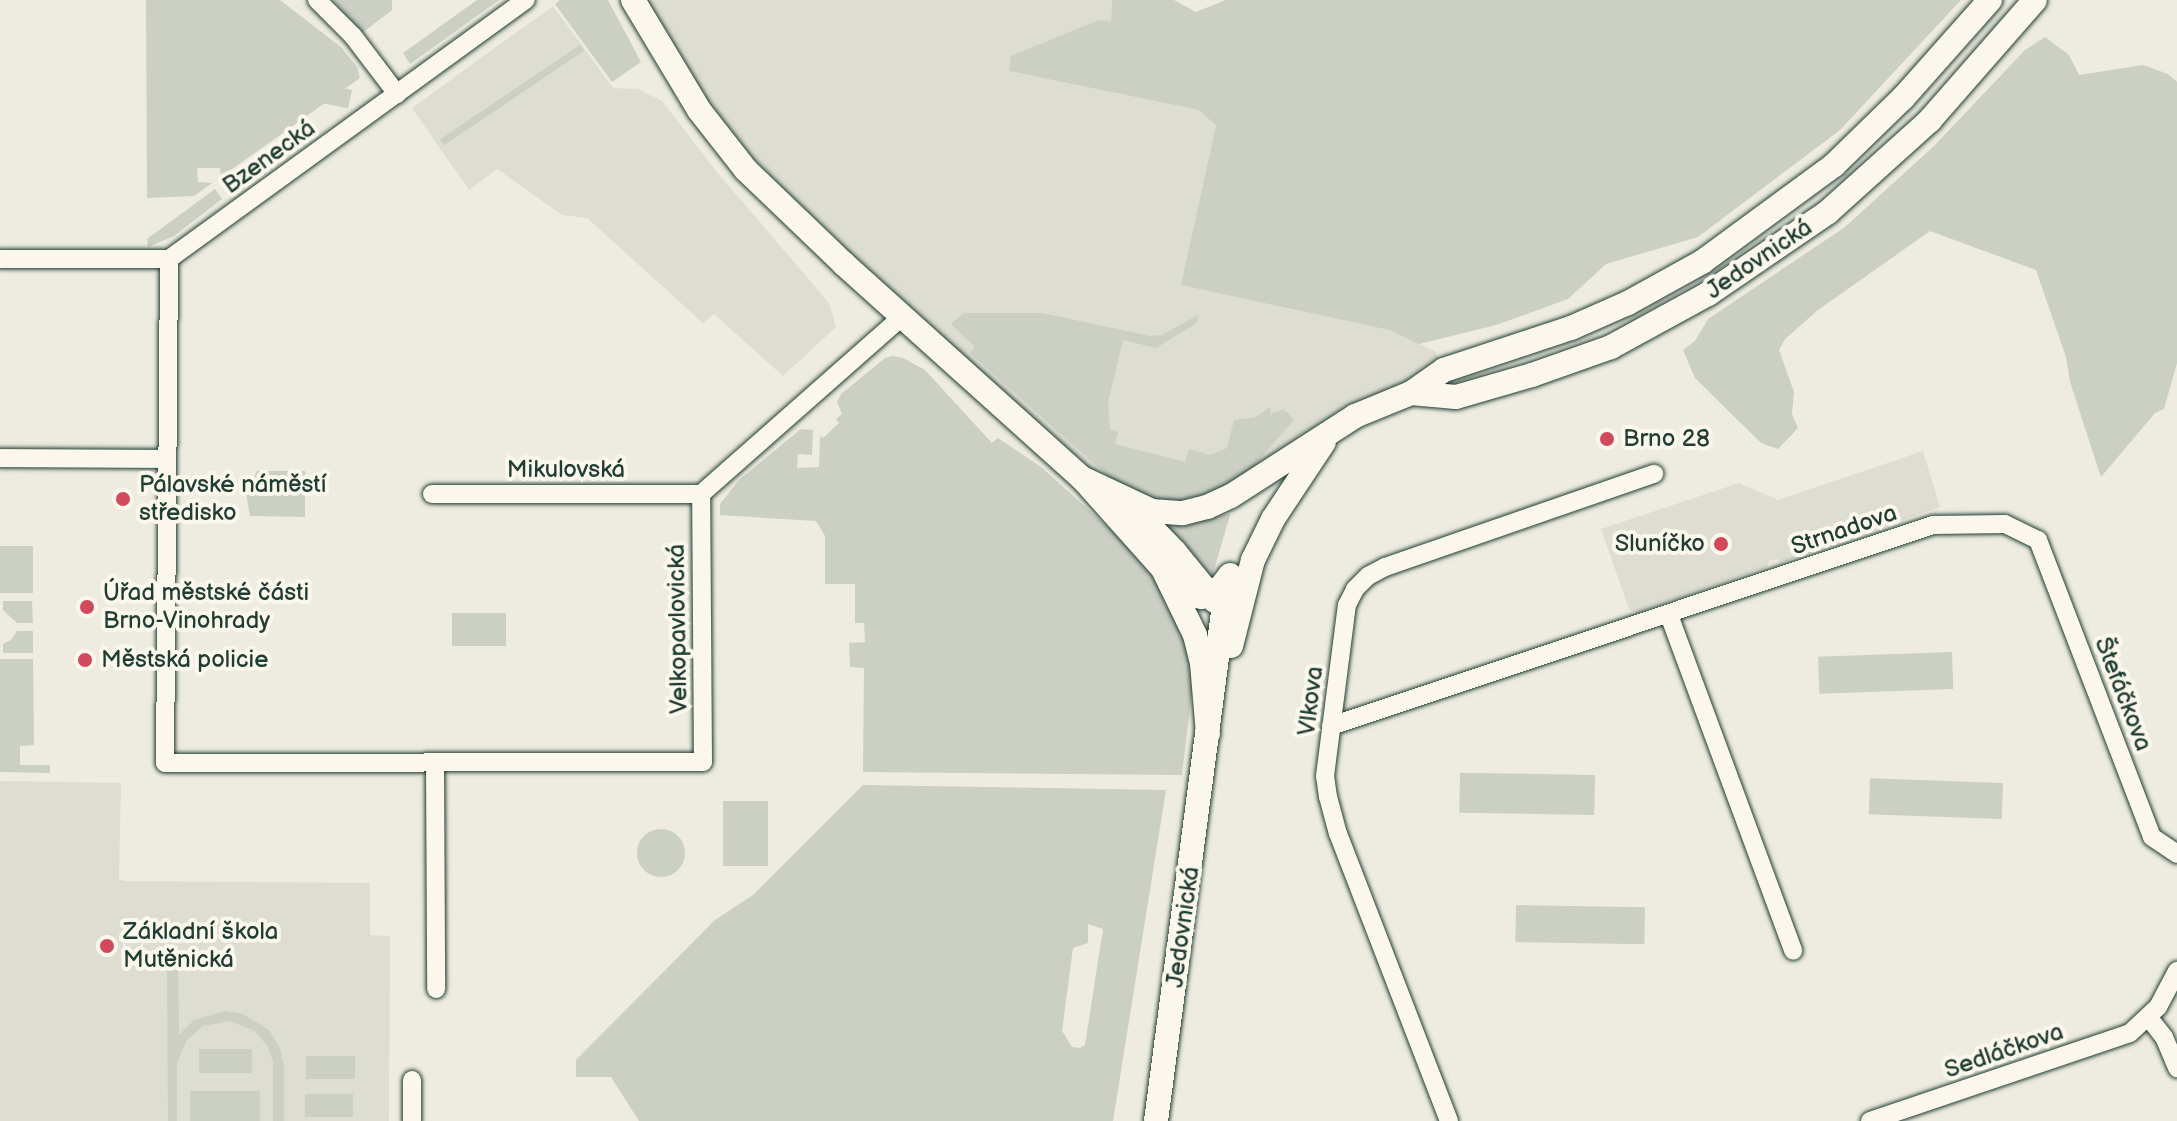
<!DOCTYPE html>
<html>
<head>
<meta charset="utf-8">
<style>
  body { margin:0 }
  #map { position:relative; width:2177px; height:1121px; overflow:hidden; background:#eeece1; font-family:"Balsamiq Sans",sans-serif }
  div>[style] { position:absolute }
  .built>* { inset:0; background:#ddddd2 }
  .green>* { inset:0; background:#cbcfc4; transform-origin:0 0 }
  .round { border-radius:50% }
  .roads { filter:drop-shadow(0 0 2px #1f3d34) drop-shadow(0 0 2px #1f3d34) }
  .minor>* { height:18px; margin:-9px; padding:0 9px; transform-origin:9px; border-radius:9px; background:#fbf7ec }
  .secondary>* { height:24px; margin:-12px; padding:0 12px; transform-origin:12px; border-radius:12px; background:#fbf7ec }
  .dots>* { width:22px; height:22px; translate:-50% -50%; box-sizing:border-box; border:4px solid #fbf7ec; border-radius:50% }
  span { translate:-50% -50%; white-space:nowrap; text-align:center; line-height:1.15; -webkit-text-stroke:8px #fbf7ec; paint-order:stroke }
  .street-label { font-size:24px; color:#1f3d34 }
  .poi-label { font-size:24px; color:#1f3d34 }
  .left { translate:0 -50%; text-align:left }
  .right { translate:-100% -50%; text-align:right }
</style>
</head>
<body>
<div id="map">
  <div class="built">
    <div style="clip-path:polygon(633px 0,1112px 0,1111px 22px,1009px 71px,1199px 110px,1216px 127px,1182px 285px,1389px 330px,1435px 351px,1444px 370px,1244px 488px,1123px 498px,766px 190px)"></div>
    <div style="clip-path:polygon(553px 6px,613px 88px,638px 89px,662px 101px,716px 171px,829px 303px,836px 327px,783px 376px,714px 314px,703px 323px,587px 218px,562px 215px,497px 169px,469px 190px,412px 108px)"></div>
    <div style="clip-path:polygon(1923px 451px,1940px 507px,1781px 563px,1777px 559px,1769px 561px,1767px 567px,1637px 613px,1629px 609px,1601px 529px,1739px 483px,1778px 500px)"></div>
    <div style="clip-path:polygon(0 781px,121px 783px,119px 878px,123px 881px,370px 883px,370px 935px,390px 936px,389px 1121px,0 1121px)"></div>
  </div>
  <div class="green">
    <div style="clip-path:polygon(146px 0,280px 0,341px 47px,357px 67px,360px 78px,221px 177px,220px 168px,197px 168px,198px 182px,212px 183px,194px 196px,147px 198px)"></div>
    <div style="clip-path:polygon(333px 0,392px 0,392px 10px,362px 33px)"></div>
    <div style="clip-path:polygon(477px 0,499px 0,410px 64px,403px 53px)"></div>
    <div style="clip-path:polygon(560px 0,608px 0,641px 62px,612px 82px,555px 4px)"></div>
    <div style="clip-path:polygon(1112px 0,1174px 0,1196px 12px,1226px 0,1961px 0,1840px 130px,1698px 237px,1606px 264px,1568px 299px,1496px 325px,1419px 344px,1389px 330px,1181px 285px,1216px 126px,1199px 110px,1009px 71px,1011px 56px,1099px 20px,1111px 22px)"></div>
    <div style="clip-path:polygon(2045px 37px,2069px 55px,2079px 75px,2143px 65px,2168px 74px,2177px 82px,2177px 363px,2164px 409px,2155px 413px,2101px 477px,2070px 382px,2066px 357px,2036px 270px,1930px 231px,1818px 310px,1785px 339px,1779px 350px,1794px 392px,1792px 414px,1798px 428px,1778px 449px,1761px 443px,1695px 378px,1683px 350px,1695px 341px,1708px 319px,1845px 227px,1934px 146px,2025px 50px)"></div>
    <div style="left:580px;top:45px;width:7px;height:169px;rotate:56deg"></div>
    <div style="left:352px;top:90px;width:19px;height:158px;rotate:102deg"></div>
    <div style="clip-path:polygon(215px 189px,222px 199px,174px 236px,148px 247px,147px 239px)"></div>
    <div style="clip-path:polygon(964px 313px,1042px 313px,1150px 336px,1162px 335px,1198px 315px,1197px 323px,1156px 348px,1123px 340px,1108px 403px,1110px 429px,1118px 432px,1115px 444px,1185px 462px,1189px 449px,1210px 455px,1227px 448px,1234px 420px,1256px 417px,1270px 407px,1271px 414px,1284px 409px,1294px 420px,1247px 474px,1223px 492px,1163px 506px,1117px 484px,970px 353px,975px 347px,951px 324px)"></div>
    <div style="clip-path:polygon(893px 356px,903px 358px,925px 370px,992px 443px,998px 438px,1041px 467px,1139px 555px,1167px 591px,1195px 666px,1182px 775px,863px 772px,864px 668px,850px 667px,849px 643px,865px 642px,864px 623px,855px 623px,855px 584px,825px 584px,825px 536px,816px 521px,720px 515px,720px 504px,739px 480px,801px 429px,813px 430px,812px 455px,798px 454px,797px 468px,819px 467px,820px 436px,823px 438px,839px 423px,836px 419px,842px 414px,837px 402px,841px 394px,885px 358px)"></div>
    <div style="clip-path:polygon(257px 471px,305px 471px,305px 517px,250px 516px,246px 493px)"></div>
    <div style="clip-path:polygon(1229px 514px,1230px 515px,1212px 577px,1168px 527px)"></div>
    <div style="left:0;top:546px;width:33px;height:47px"></div>
    <div style="clip-path:polygon(3px 601px,32px 601px,33px 623px,17px 623px,3px 610px)"></div>
    <div style="left:452px;top:613px;width:54px;height:33px"></div>
    <div style="clip-path:polygon(17px 631px,33px 631px,33px 653px,3px 653px,3px 644px,11px 640px)"></div>
    <div style="left:1952px;top:652px;width:37px;height:134px;rotate:88deg"></div>
    <div style="clip-path:polygon(0 659px,33px 659px,34px 745px,20px 746px,20px 765px,50px 765px,50px 773px,0 772px)"></div>
    <div style="left:1595px;top:775px;width:40px;height:135px;rotate:91deg"></div>
    <div style="left:2003px;top:783px;width:36px;height:133px;rotate:92deg"></div>
    <div style="clip-path:polygon(evenodd,863px 785px,1166px 790px,1113px 1121px,639px 1121px,611px 1077px,576px 1077px,576px 1060px,715px 920px,753px 895px,863px 785px,1088px 924px,1103px 929px,1085px 1045px,1080px 1048px,1072px 1047px,1062px 1031px,1073px 948px,1088px 943px,1088px 924px)"></div>
    <div style="left:723px;top:801px;width:45px;height:65px"></div>
    <div class="round" style="left:637px;top:829px;width:48px;height:48px"></div>
    <div style="left:1516px;top:905px;width:129px;height:37px;rotate:1deg"></div>
    <div style="clip-path:polygon(167px 954px,178px 954px,179px 1035px,194px 1020px,225px 1011px,243px 1014px,269px 1030px,280px 1048px,284px 1067px,284px 1121px,273px 1121px,273px 1062px,268px 1047px,255px 1031px,230px 1021px,203px 1026px,187px 1040px,177px 1062px,177px 1121px,168px 1121px)"></div>
    <div style="left:252px;top:1049px;width:24px;height:53px;rotate:90deg"></div>
    <div style="left:306px;top:1056px;width:49px;height:23px"></div>
    <div style="left:190px;top:1091px;width:70px;height:30px"></div>
    <div style="left:305px;top:1094px;width:48px;height:23px"></div>
  </div>
  <div class="roads">
    <div class="minor">
      <div style="left:317px;top:0;width:51px;rotate:45deg"></div>
      <div style="left:353px;top:36px;width:73px;rotate:52.8deg"></div>
      <div style="left:0;top:259px;width:169px"></div>
      <div style="left:169px;top:259px;width:504px;rotate:90.45deg"></div>
      <div style="left:165px;top:763px;width:538px;rotate:-0.11deg"></div>
      <div style="left:703px;top:762px;width:268px;rotate:-90.4deg"></div>
      <div style="left:701px;top:494px;width:268px;rotate:-41.4deg"></div>
      <div style="left:169px;top:259px;width:441px;rotate:-36deg"></div>
      <div style="left:0;top:458px;width:165px;rotate:0.3deg"></div>
      <div style="left:432px;top:494px;width:269px"></div>
      <div style="left:1669px;top:615px;width:358px;rotate:69.7deg"></div>
      <div style="left:1331px;top:726px;width:635px;rotate:-18.46deg"></div>
      <div style="left:1933px;top:525px;width:72px;rotate:-0.8deg"></div>
      <div style="left:2005px;top:524px;width:37px;rotate:26deg"></div>
      <div style="left:2038px;top:540px;width:318px;rotate:69deg"></div>
      <div style="left:2152px;top:837px;width:30px;rotate:34deg"></div>
      <div style="left:435px;top:763px;width:226px;rotate:89.7deg"></div>
      <div style="left:2149px;top:1018px;width:24px;rotate:52deg"></div>
      <div style="left:2164px;top:1037px;width:34px;rotate:67deg"></div>
      <div style="left:412px;top:1080px;width:41px;rotate:90deg"></div>
      <div style="left:1449px;top:1121px;width:308px;rotate:-111.1deg"></div>
      <div style="left:1338px;top:834px;width:38px;rotate:-105deg"></div>
      <div style="left:1328px;top:797px;width:21px;rotate:-98deg"></div>
      <div style="left:1325px;top:776px;width:172px;rotate:-82.7deg"></div>
      <div style="left:1347px;top:605px;width:18px;rotate:-63deg"></div>
      <div style="left:1355px;top:589px;width:18px;rotate:-45deg"></div>
      <div style="left:1368px;top:576px;width:19px;rotate:-28deg"></div>
      <div style="left:1385px;top:567px;width:285px;rotate:-19.1deg"></div>
      <div style="left:1870px;top:1121px;width:274px;rotate:-18.7deg"></div>
      <div style="left:2130px;top:1033px;width:38px;rotate:-43deg"></div>
      <div style="left:2158px;top:1007px;width:41px;rotate:-62.2deg"></div>
    </div>
    <div class="secondary">
      <div style="left:633px;top:0;width:128px;rotate:59deg"></div>
      <div style="left:699px;top:110px;width:76px;rotate:51.9deg"></div>
      <div style="left:746px;top:170px;width:136px;rotate:43.8deg"></div>
      <div style="left:844px;top:264px;width:320px;rotate:42deg"></div>
      <div style="left:1082px;top:478px;width:122px;rotate:48.3deg"></div>
      <div style="left:1163px;top:569px;width:73px;rotate:64.1deg"></div>
      <div style="left:1195px;top:635px;width:29px;rotate:76deg"></div>
      <div style="left:1202px;top:663px;width:71px;rotate:85.2deg"></div>
      <div style="left:1411px;top:393px;width:45px;rotate:5.1deg"></div>
      <div style="left:1456px;top:397px;width:79px;rotate:-16.1deg"></div>
      <div style="left:1532px;top:375px;width:84px;rotate:-19.5deg"></div>
      <div style="left:1611px;top:347px;width:111px;rotate:-28.7deg"></div>
      <div style="left:1708px;top:294px;width:145px;rotate:-34.3deg"></div>
      <div style="left:1828px;top:212px;width:137px;rotate:-42deg"></div>
      <div style="left:1930px;top:120px;width:159px;rotate:-48.8deg"></div>
      <div style="left:1082px;top:478px;width:77px;rotate:25.2deg"></div>
      <div style="left:1152px;top:511px;width:31px;rotate:4deg"></div>
      <div style="left:1183px;top:513px;width:25px;rotate:-14deg"></div>
      <div style="left:1207px;top:507px;width:26px;rotate:-25deg"></div>
      <div style="left:1231px;top:496px;width:148px;rotate:-32.8deg"></div>
      <div style="left:1355px;top:416px;width:61px;rotate:-22.3deg"></div>
      <div style="left:1411px;top:393px;width:40px;rotate:-34.9deg"></div>
      <div style="left:1444px;top:370px;width:134px;rotate:-18.3deg"></div>
      <div style="left:1571px;top:328px;width:62px;rotate:-23.7deg"></div>
      <div style="left:1628px;top:303px;width:85px;rotate:-29deg"></div>
      <div style="left:1702px;top:262px;width:164px;rotate:-36.3deg"></div>
      <div style="left:1834px;top:165px;width:96px;rotate:-44.2deg"></div>
      <div style="left:1903px;top:98px;width:131px;rotate:-48.4deg"></div>
      <div style="left:1128px;top:510px;width:24px;rotate:35deg"></div>
      <div style="left:1148px;top:524px;width:39px;rotate:46deg"></div>
      <div style="left:1175px;top:552px;width:63px;rotate:50.8deg"></div>
      <div style="left:1171px;top:576px;width:28px;rotate:42deg"></div>
      <div style="left:1192px;top:595px;width:10px;rotate:11deg"></div>
      <div style="left:1202px;top:597px;width:21px;rotate:-28deg"></div>
      <div style="left:1221px;top:587px;width:15px;rotate:-53deg"></div>
      <div style="left:1231px;top:646px;width:89px;rotate:-75.7deg"></div>
      <div style="left:1253px;top:560px;width:46px;rotate:-64deg"></div>
      <div style="left:1273px;top:519px;width:92px;rotate:-56.5deg"></div>
      <div style="left:1156px;top:1121px;width:544px;rotate:-82.5deg"></div>
    </div>
  </div>
  <div class="dots">
    <div style="left:1607px;top:439px;background:#d1495b"></div>
    <div style="left:123px;top:499px;background:#d1495b"></div>
    <div style="left:1721px;top:544px;background:#d1495b"></div>
    <div style="left:87px;top:607px;background:#d1495b"></div>
    <div style="left:85px;top:660px;background:#d1495b"></div>
    <div style="left:107px;top:946px;background:#d1495b"></div>
  </div>
  <div class="street-label">
    <span style="left:269px;top:157px;rotate:-36deg">Bzenecká</span>
    <span style="left:1759px;top:259px;rotate:-34deg">Jedovnická</span>
    <span style="left:566px;top:470px">Mikulovská</span>
    <span style="left:1844px;top:530px;rotate:-19deg">Strnadova</span>
    <span style="left:678px;top:629px;rotate:-91deg">Velkopavlovická</span>
    <span style="left:2123px;top:694px;rotate:69deg">Štefáčkova</span>
    <span style="left:1311px;top:701px;rotate:-83deg">Vlkova</span>
    <span style="left:1183px;top:927px;rotate:-82deg">Jedovnická</span>
    <span style="left:2004px;top:1051px;rotate:-19deg">Sedláčkova</span>
  </div>
  <div class="poi-label">
    <span class="left" style="left:1623px;top:439px">Brno 28</span>
    <span class="left" style="left:139px;top:499px">Pálavské náměstí<br>středisko</span>
    <span class="right" style="left:1705px;top:544px">Sluníčko</span>
    <span class="left" style="left:103px;top:607px">Úřad městské části<br>Brno-Vinohrady</span>
    <span class="left" style="left:101px;top:660px">Městská policie</span>
    <span class="left" style="left:123px;top:946px">Základní škola<br>Mutěnická</span>
  </div>
</div>
</body>
</html>
